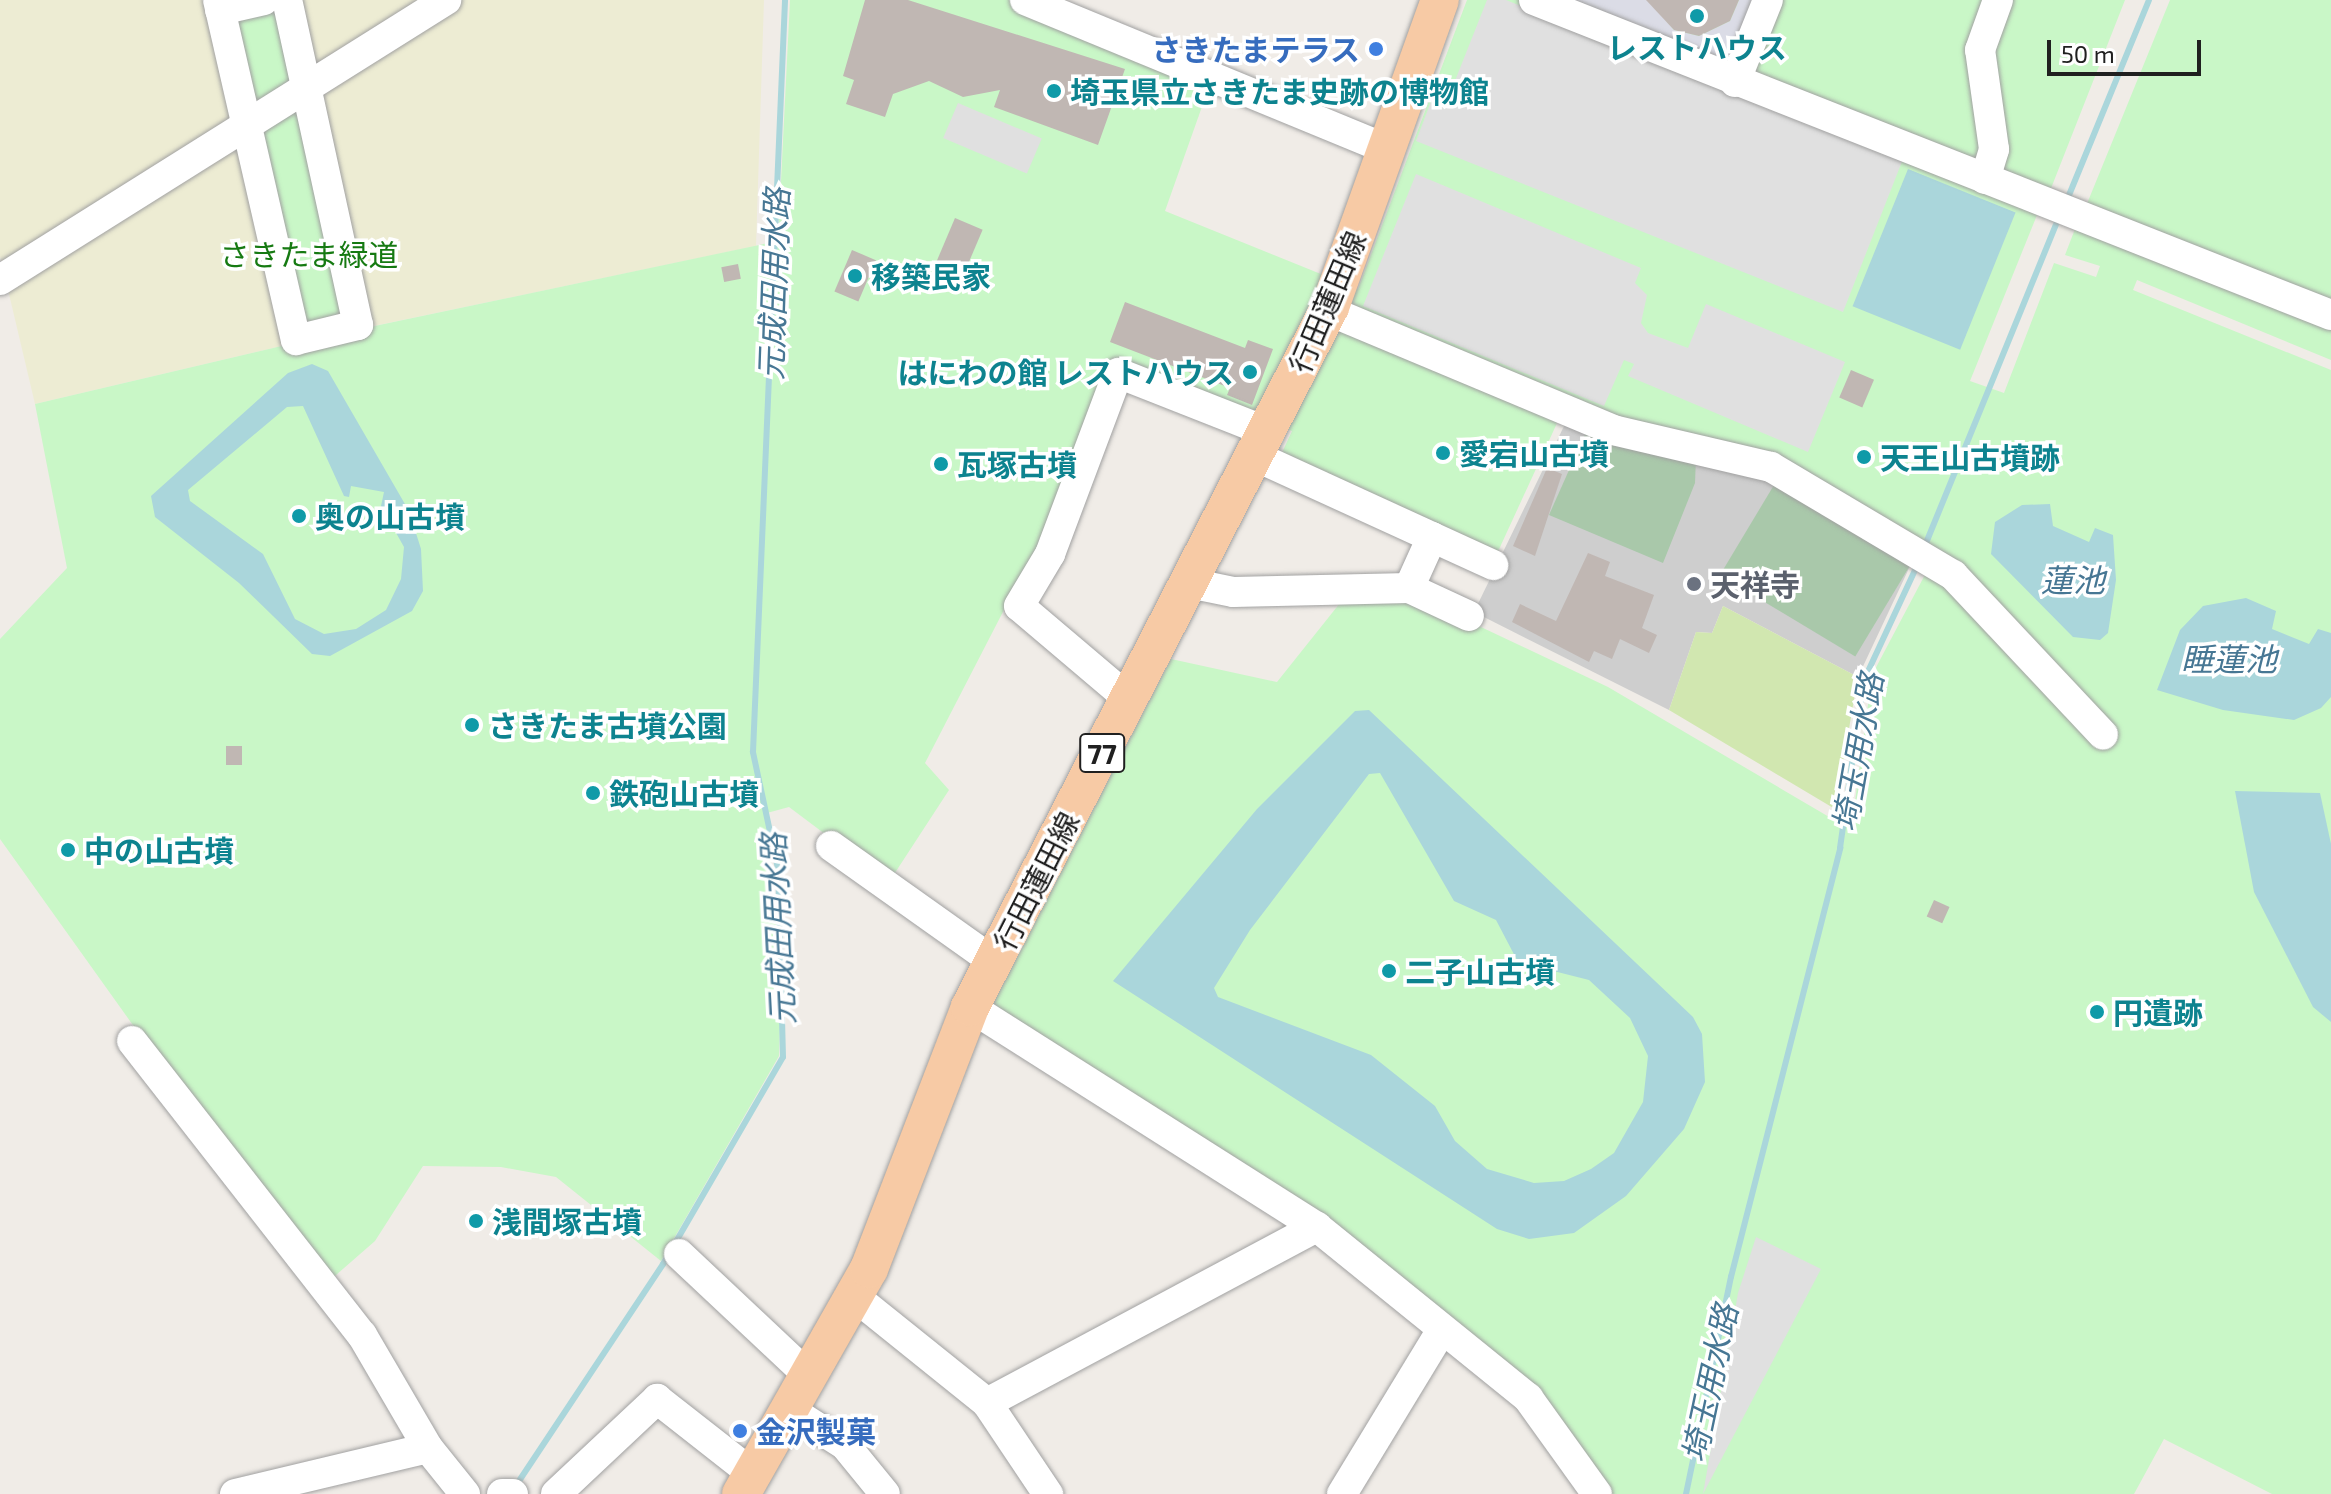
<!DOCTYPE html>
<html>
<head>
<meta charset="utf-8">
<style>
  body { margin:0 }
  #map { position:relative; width:2331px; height:1494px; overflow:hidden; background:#f0ece7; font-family:"Exo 2","Noto Sans JP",sans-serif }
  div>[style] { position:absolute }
  .religious>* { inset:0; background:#cecece }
  .farmland>* { inset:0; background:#edecd3 }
  .grass>* { inset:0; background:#d1e7b0 }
  .cemetery>* { inset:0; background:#a9c8aa; transform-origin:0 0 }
  .park>* { inset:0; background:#c9f7c7 }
  .parking>* { inset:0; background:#e0e0e0; transform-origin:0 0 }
  .plaza>* { inset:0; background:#dbdce6 }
  .water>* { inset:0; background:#aad6db; transform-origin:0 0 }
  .stream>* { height:6px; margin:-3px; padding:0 3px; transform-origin:3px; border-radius:3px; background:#aad6db }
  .building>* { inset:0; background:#c0b7b3; transform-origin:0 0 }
  .roads { filter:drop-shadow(0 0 2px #a1a1a1) drop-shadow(0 0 2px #a1a1a1) }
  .minor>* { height:30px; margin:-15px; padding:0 15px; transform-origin:15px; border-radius:15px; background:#fff }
  .major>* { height:38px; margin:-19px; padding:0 19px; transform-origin:19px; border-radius:19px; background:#f7caa5 }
  .dots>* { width:22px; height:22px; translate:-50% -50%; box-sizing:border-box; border:4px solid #fff; border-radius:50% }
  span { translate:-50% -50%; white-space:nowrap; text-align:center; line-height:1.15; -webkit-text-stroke:7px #fff; paint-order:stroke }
  .shield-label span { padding:2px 6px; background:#fff; border:2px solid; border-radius:6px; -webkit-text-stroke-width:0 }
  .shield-label { font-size:28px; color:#202020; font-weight:700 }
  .culture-label { font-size:30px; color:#0d838f; font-weight:700 }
  .left { translate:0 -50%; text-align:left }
  .right { translate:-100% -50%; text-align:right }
  .shop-label { font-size:30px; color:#366cbe; font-weight:700 }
  .park-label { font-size:30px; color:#167a12 }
  .street-label { font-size:30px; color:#202020 }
  .worship-label { font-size:30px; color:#5b616d; font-weight:700 }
  .water-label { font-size:32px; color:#477794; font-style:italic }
  .scale { position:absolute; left:2047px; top:40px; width:154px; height:36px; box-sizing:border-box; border:4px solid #202020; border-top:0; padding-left:10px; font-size:24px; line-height:28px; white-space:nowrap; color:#202020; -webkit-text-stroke:6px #fff; paint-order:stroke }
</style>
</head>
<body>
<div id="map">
  <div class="religious">
    <div style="clip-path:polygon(1565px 424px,1745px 465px,1912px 562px,1858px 677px,1723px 606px,1712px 633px,1696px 632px,1669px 710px,1474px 612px)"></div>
  </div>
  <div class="farmland">
    <div style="clip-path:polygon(0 0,213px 0,290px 344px,35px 404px,0 256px)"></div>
    <div style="clip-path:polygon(291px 0,764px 0,756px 246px,364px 328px)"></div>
  </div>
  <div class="grass">
    <div style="clip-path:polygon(1723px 606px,1858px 677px,1835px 809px,1669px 710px,1696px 632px,1712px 633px)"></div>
  </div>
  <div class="cemetery">
    <div style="clip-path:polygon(1586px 432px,1696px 458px,1695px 483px,1663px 563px,1549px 515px)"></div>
    <div style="left:1777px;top:480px;width:158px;height:111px;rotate:31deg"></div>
  </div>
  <div class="park">
    <div style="clip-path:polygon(evenodd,213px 0,291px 0,365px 328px,778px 241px,790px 0,1013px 0,1210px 84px,1165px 211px,1358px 289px,1467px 0,2125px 0,2048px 196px,2084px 211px,2170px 0,2331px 0,2331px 360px,2137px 280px,2133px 290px,2331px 370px,2331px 1494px,2272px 1494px,2164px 1439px,2134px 1494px,1605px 1494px,1536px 1396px,991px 1008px,1171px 659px,1277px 682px,1344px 598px,1413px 595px,1608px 687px,1836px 821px,1852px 824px,1872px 675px,1928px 569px,1767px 472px,1558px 421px,1495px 558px,1280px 457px,1292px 431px,1116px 361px,1044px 556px,1006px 606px,925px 763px,949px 790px,889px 882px,789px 807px,767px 813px,781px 990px,779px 1056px,661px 1261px,556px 1177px,501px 1167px,423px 1166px,375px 1241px,328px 1282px,225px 1154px,0 839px,0 639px,67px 568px,35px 404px,290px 344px,213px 0,2037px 215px,2075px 229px,2065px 255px,2100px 266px,2096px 277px,2054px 263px,2004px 393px,1970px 381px,2037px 215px)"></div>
  </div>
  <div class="parking">
    <div style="clip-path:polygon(1487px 0,1506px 0,1903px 159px,1843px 312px,1416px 141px,1433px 96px,1447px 101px)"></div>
    <div style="left:958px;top:103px;width:91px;height:38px;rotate:23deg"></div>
    <div style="clip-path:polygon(1416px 174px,1641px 268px,1635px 283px,1647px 295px,1641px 323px,1648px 333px,1688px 348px,1706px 304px,1845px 362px,1808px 452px,1628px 376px,1634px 364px,1624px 360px,1604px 406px,1363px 306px)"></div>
    <div style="clip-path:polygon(1756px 1237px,1821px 1269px,1703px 1494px,1738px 1293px)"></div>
  </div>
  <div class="plaza">
    <div style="clip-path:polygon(1557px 0,1649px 0,1674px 30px,1699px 36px,1730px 21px,1739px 0,1756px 0,1729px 68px)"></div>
  </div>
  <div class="water">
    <div style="left:1908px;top:169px;width:116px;height:148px;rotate:22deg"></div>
    <div style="clip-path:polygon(evenodd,312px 364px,328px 371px,409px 511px,421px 549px,423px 591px,412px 611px,330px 656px,312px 654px,239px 583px,155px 517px,151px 496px,288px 373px,312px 364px,303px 406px,344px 496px,349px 497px,351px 486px,384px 492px,381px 506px,404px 547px,401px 579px,386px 610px,356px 629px,324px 634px,295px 619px,263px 554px,190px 501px,188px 490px,287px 407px,303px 406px)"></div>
    <div style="clip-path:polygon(2050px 504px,2053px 526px,2089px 542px,2095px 528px,2113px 535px,2116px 580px,2108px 633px,2100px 640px,2073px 637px,1991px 554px,1995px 522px,2022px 505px)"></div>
    <div style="clip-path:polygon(2246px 598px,2276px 611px,2272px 629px,2309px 644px,2318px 629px,2331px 633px,2331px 697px,2321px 708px,2294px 720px,2223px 710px,2157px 690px,2180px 630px,2203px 606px)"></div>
    <div style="clip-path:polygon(evenodd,1369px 710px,1693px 1017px,1702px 1034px,1705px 1082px,1684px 1129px,1626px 1196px,1574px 1233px,1529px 1239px,1497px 1229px,1113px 981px,1257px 809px,1355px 711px,1369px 710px,1380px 773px,1454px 901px,1496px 920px,1518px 962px,1589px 980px,1630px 1018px,1648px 1056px,1643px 1102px,1614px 1153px,1591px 1169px,1564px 1181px,1534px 1183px,1487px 1169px,1455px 1141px,1435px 1106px,1371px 1055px,1218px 997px,1214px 988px,1250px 930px,1369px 774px,1380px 773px)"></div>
    <div style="clip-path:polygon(2235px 791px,2320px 793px,2331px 844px,2331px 1022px,2313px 1007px,2254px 892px)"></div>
  </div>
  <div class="stream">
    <div style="left:2067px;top:200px;width:216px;rotate:-67.7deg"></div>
    <div style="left:1924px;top:548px;width:357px;rotate:-67.8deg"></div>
    <div style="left:515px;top:1487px;width:268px;rotate:-56.4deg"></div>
    <div style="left:663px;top:1264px;width:239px;rotate:-59.9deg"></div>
    <div style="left:783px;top:1057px;width:188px;rotate:-91.5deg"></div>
    <div style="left:778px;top:869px;width:120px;rotate:-102.1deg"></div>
    <div style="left:753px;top:752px;width:753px;rotate:-87.56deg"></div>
    <div style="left:1686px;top:1494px;width:222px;rotate:-78.3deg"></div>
    <div style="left:1731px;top:1277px;width:443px;rotate:-75.7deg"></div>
    <div style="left:1840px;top:848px;width:170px;rotate:-81.9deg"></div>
    <div style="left:1864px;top:680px;width:126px;rotate:-65.1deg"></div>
  </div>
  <div class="building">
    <div style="clip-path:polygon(865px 0,908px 0,1125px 69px,1098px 145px,994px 107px,1000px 90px,963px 97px,929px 81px,893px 94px,885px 117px,846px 104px,854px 80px,843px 76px)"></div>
    <div style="clip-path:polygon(1646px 0,1739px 0,1730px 21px,1699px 36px,1674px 30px)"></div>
    <div style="left:955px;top:218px;width:30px;height:66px;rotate:23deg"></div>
    <div style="left:852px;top:250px;width:26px;height:45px;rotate:23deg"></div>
    <div style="left:738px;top:264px;width:15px;height:17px;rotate:79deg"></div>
    <div style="clip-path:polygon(1125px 302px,1245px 348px,1248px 340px,1273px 349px,1252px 405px,1227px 395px,1230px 388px,1110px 342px)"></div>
    <div style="left:1851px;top:370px;width:25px;height:30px;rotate:23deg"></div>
    <div style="clip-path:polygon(1547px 468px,1562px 474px,1535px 556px,1513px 546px)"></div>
    <div style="clip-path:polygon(1588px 553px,1610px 562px,1605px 576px,1654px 595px,1642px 628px,1657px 635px,1649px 653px,1620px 639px,1612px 659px,1594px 651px,1589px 662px,1512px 622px,1520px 604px,1556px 621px)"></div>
    <div style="left:226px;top:746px;width:16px;height:19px"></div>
    <div style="left:1934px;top:900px;width:17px;height:18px;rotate:24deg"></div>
  </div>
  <div class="roads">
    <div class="minor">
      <div style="left:218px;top:0;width:349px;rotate:77.1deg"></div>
      <div style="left:296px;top:340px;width:64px;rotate:-13.6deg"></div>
      <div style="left:358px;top:325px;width:333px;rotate:-102.3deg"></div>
      <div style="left:1025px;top:0;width:391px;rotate:22.4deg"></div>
      <div style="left:1534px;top:0;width:857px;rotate:21.57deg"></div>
      <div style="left:220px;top:10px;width:45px;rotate:-12.8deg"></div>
      <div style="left:1735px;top:82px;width:88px;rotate:-68.1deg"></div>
      <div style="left:1985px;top:179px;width:31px;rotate:-73deg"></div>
      <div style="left:1994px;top:149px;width:100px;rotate:-98deg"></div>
      <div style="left:1980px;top:50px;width:53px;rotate:-70.2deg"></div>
      <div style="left:0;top:280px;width:527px;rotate:-32.12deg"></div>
      <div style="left:1341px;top:316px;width:295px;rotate:22.7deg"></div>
      <div style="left:1613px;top:430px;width:162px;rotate:13.2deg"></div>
      <div style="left:1771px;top:467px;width:212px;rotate:30.7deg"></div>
      <div style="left:1953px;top:575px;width:219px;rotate:46.8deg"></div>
      <div style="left:1257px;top:457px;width:260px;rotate:24.6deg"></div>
      <div style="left:1189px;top:583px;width:45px;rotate:11.6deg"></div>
      <div style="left:1233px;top:592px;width:176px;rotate:-1.3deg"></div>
      <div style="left:1409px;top:588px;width:66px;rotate:25deg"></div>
      <div style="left:1409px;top:588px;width:56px;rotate:-65.7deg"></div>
      <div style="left:1130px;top:700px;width:145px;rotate:-139.7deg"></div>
      <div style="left:1019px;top:606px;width:61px;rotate:-59.2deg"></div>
      <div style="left:1050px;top:554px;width:193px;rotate:-69.4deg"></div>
      <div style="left:1118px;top:373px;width:163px;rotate:21.5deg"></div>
      <div style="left:831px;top:846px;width:200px;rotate:35.4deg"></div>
      <div style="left:970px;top:1007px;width:411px;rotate:32.4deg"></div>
      <div style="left:1317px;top:1227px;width:272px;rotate:39deg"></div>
      <div style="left:1528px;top:1398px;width:118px;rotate:54.3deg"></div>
      <div style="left:132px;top:1041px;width:373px;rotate:52deg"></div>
      <div style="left:362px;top:1335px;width:131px;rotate:59.7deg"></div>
      <div style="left:679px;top:1254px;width:178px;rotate:43.2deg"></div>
      <div style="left:854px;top:1296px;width:171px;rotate:38.8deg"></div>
      <div style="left:987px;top:1403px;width:110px;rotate:56.2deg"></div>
      <div style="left:987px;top:1403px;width:374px;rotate:-28.1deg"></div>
      <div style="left:790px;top:1410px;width:65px;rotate:32.5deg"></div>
      <div style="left:845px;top:1445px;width:63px;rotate:50.8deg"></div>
      <div style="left:235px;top:1494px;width:198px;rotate:-13.4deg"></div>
      <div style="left:428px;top:1448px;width:59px;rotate:51.2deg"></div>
      <div style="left:502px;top:1494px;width:11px"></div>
      <div style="left:556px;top:1494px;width:139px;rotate:-43.2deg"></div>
      <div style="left:657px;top:1399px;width:123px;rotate:38.1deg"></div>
      <div style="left:1342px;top:1494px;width:191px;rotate:-58.7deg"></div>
    </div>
    <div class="major">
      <div style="left:741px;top:1494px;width:259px;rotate:-60.4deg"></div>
      <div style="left:869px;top:1269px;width:281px;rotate:-68.9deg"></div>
      <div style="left:970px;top:1007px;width:787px;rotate:-62.78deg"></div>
      <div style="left:1330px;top:307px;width:326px;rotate:-70.3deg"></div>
    </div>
  </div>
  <div class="dots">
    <div style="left:1697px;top:16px;background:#0f9aa8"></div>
    <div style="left:1376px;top:49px;background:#3f7fe0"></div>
    <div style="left:1054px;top:91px;background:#0f9aa8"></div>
    <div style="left:855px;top:276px;background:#0f9aa8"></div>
    <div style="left:1250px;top:372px;background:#0f9aa8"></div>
    <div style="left:1443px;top:453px;background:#0f9aa8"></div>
    <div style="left:1864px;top:457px;background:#0f9aa8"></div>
    <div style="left:941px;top:464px;background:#0f9aa8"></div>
    <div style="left:299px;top:516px;background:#0f9aa8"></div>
    <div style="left:1694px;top:584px;background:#6b7280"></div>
    <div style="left:472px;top:725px;background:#0f9aa8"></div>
    <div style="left:593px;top:793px;background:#0f9aa8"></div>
    <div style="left:68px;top:850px;background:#0f9aa8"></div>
    <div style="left:1389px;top:971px;background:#0f9aa8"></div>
    <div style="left:2097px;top:1012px;background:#0f9aa8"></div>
    <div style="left:476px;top:1221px;background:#0f9aa8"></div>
    <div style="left:740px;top:1431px;background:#3f7fe0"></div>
  </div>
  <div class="shield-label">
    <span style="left:1102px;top:753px">77</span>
  </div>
  <div class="culture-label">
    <span style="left:1697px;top:47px">レストハウス</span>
    <span class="left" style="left:1070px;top:91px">埼玉県立さきたま史跡の博物館</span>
    <span class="left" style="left:871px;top:276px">移築民家</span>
    <span class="right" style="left:1234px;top:372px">はにわの館 レストハウス</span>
    <span class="left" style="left:1459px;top:453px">愛宕山古墳</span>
    <span class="left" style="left:1880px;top:457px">天王山古墳跡</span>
    <span class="left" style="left:957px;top:464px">瓦塚古墳</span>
    <span class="left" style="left:315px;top:516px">奥の山古墳</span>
    <span class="left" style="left:488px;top:725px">さきたま古墳公園</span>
    <span class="left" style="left:609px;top:793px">鉄砲山古墳</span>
    <span class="left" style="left:84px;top:850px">中の山古墳</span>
    <span class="left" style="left:1405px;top:971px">二子山古墳</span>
    <span class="left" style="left:2113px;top:1012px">円遺跡</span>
    <span class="left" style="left:492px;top:1221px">浅間塚古墳</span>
  </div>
  <div class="shop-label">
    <span class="right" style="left:1360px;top:49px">さきたまテラス</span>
    <span class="left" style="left:756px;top:1431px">金沢製菓</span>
  </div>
  <div class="park-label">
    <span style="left:309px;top:254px">さきたま緑道</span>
  </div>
  <div class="street-label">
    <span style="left:1327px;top:302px;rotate:-67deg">行田蓮田線</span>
    <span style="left:1036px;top:881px;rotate:-63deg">行田蓮田線</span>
  </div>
  <div class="worship-label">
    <span class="left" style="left:1710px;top:584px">天祥寺</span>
  </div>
  <div class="water-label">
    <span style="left:773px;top:284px;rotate:-88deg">元成田用水路</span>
    <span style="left:2073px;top:579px">蓮池</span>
    <span style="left:2229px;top:658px">睡蓮池</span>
    <span style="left:1857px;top:752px;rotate:-80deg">埼玉用水路</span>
    <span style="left:777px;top:929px;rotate:-93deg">元成田用水路</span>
    <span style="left:1709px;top:1383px;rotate:-78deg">埼玉用水路</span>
  </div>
  <div class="scale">50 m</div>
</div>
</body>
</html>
